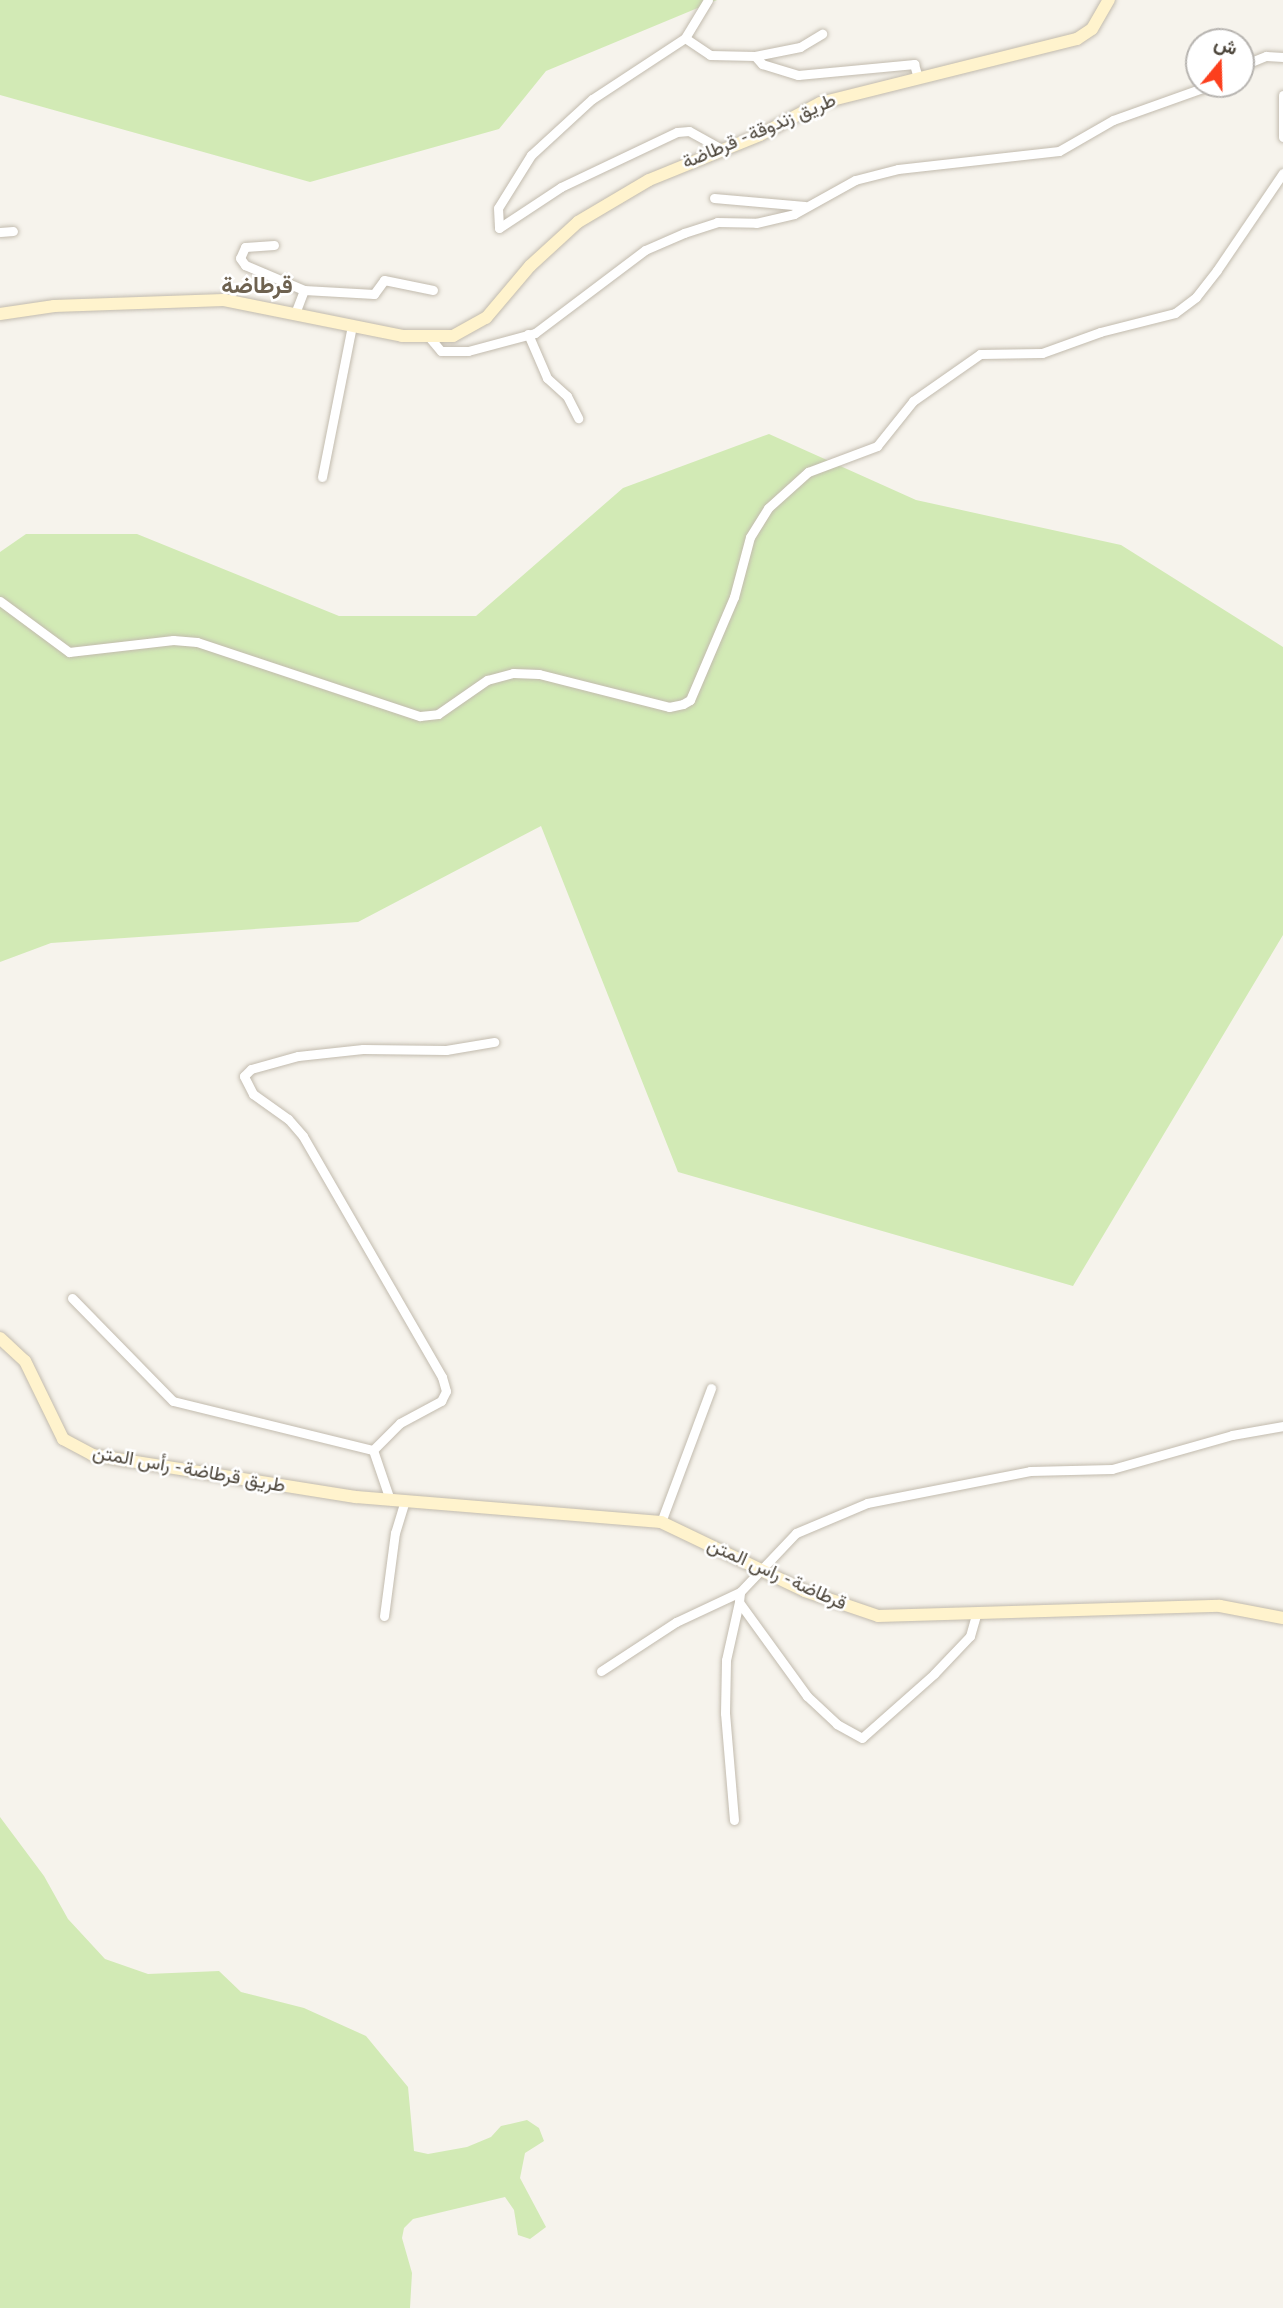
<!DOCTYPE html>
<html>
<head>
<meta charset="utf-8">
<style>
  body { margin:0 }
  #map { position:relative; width:1283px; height:2308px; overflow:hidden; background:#f6f3ec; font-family:"PT Sans",Vazirmatn,sans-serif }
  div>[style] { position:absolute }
  .green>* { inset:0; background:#d2eab5 }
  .roads { filter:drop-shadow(0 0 2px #c2bbae) drop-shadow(0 0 2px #c2bbae) }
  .street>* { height:9px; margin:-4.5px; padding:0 4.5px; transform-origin:4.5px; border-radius:4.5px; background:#fff }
  .secondary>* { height:12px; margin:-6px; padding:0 6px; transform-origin:6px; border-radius:6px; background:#fff3cd }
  span { translate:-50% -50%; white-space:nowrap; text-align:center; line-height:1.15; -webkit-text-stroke:5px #fff; paint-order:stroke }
  .street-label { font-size:19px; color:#4b4439 }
  .quarter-label { font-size:23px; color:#6e6250; font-weight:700 }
  .north { position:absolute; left:1185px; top:28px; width:70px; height:70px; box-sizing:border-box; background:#fff; border:2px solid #b7b4b0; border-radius:50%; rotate:19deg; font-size:19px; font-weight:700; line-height:28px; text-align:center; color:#4b4439 }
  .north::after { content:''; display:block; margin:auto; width:24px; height:32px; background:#fc3f1d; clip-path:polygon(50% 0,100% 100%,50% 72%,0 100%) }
</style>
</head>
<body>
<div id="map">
  <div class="green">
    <div style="clip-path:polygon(0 0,717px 0,546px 71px,499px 129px,310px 182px,0 95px)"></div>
    <div style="clip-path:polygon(769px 434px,916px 500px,1121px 545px,1283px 647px,1283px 935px,1073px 1286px,678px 1172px,541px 826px,358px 922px,51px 943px,0 962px,0 552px,26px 534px,137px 534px,339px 616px,476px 616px,623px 488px)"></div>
    <div style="clip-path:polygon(0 1817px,44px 1876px,68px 1919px,105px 1959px,148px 1974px,219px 1971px,241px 1992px,304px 2008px,366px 2036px,408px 2087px,414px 2151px,428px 2154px,467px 2147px,491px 2137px,501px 2126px,527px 2120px,539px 2128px,544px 2141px,525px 2153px,520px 2178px,546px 2227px,530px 2239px,518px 2235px,514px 2210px,505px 2197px,413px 2219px,404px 2228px,402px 2238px,412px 2273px,410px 2308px,0 2308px)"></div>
  </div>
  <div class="roads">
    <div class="street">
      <div style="left:708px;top:0;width:44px;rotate:121.2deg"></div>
      <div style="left:685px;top:38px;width:111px;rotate:146.7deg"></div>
      <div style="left:592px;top:99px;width:83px;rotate:137.4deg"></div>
      <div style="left:531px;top:155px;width:62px;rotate:121.9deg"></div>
      <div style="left:498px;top:208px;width:20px;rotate:87deg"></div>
      <div style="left:499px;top:228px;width:74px;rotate:-33.5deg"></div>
      <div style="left:561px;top:187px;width:128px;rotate:-25.4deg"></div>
      <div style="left:677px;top:132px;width:12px;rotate:-5deg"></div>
      <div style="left:689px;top:131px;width:38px;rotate:29deg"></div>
      <div style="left:685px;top:38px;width:30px;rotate:34deg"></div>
      <div style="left:710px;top:55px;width:45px;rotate:1.3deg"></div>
      <div style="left:755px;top:56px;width:46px;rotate:-11.3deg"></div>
      <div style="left:800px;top:47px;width:26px;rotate:-31deg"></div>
      <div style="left:755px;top:56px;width:11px;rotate:49deg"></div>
      <div style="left:762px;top:64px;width:38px;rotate:17deg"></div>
      <div style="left:798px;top:75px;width:117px;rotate:-5.4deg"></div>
      <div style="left:914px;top:64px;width:15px;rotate:74deg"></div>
      <div style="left:1241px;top:66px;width:27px;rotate:-22deg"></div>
      <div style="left:1266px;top:56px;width:17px;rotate:3deg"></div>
      <div style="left:1283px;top:95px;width:42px;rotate:90deg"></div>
      <div style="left:714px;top:198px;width:91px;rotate:5deg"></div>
      <div style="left:0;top:232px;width:13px;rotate:-4deg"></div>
      <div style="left:274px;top:245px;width:29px;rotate:176deg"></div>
      <div style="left:245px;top:247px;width:12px;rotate:114deg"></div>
      <div style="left:240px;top:258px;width:9px;rotate:54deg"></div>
      <div style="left:245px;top:265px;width:64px;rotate:23deg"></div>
      <div style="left:304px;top:290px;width:25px;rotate:111deg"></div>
      <div style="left:304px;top:290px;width:70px;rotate:3.3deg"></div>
      <div style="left:374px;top:294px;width:17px;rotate:-54deg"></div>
      <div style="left:384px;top:280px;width:50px;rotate:11.5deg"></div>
      <div style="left:528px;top:334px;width:48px;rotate:66.6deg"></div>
      <div style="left:547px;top:378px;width:27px;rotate:42deg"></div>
      <div style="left:567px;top:396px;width:25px;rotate:63deg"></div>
      <div style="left:430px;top:338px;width:17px;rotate:50deg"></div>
      <div style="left:441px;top:351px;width:27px"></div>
      <div style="left:468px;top:351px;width:69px;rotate:-15deg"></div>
      <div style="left:535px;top:333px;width:138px;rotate:-37deg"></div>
      <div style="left:645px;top:250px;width:43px;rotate:-23.6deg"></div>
      <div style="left:684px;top:233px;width:35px;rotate:-18deg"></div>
      <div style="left:717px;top:222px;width:39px;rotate:1deg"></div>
      <div style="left:756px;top:223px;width:39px;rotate:-13deg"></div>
      <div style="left:794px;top:214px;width:70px;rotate:-29.1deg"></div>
      <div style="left:855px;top:180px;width:44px;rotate:-14.3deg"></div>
      <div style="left:898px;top:169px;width:162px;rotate:-6.4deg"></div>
      <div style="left:1059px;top:151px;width:62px;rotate:-29.9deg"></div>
      <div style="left:1113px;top:120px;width:107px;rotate:-19.6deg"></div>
      <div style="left:322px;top:477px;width:154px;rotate:-78.8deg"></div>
      <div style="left:0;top:601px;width:86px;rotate:36.5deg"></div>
      <div style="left:69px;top:652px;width:105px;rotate:-6.6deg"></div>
      <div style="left:173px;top:640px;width:24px;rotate:5deg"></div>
      <div style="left:197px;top:642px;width:235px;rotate:18.4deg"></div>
      <div style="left:420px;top:716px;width:18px;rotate:-6deg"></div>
      <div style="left:438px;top:714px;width:60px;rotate:-34.8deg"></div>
      <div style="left:487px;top:680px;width:27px;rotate:-15deg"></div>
      <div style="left:513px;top:673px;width:26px;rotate:2deg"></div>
      <div style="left:539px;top:674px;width:134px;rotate:14.2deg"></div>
      <div style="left:669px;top:707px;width:14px;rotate:-12deg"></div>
      <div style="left:683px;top:704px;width:8px;rotate:-30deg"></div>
      <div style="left:690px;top:700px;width:112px;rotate:-66.9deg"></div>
      <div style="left:734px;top:597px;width:62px;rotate:-75.1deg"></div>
      <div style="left:750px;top:537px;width:34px;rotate:-58deg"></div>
      <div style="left:768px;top:508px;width:54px;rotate:-42deg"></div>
      <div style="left:808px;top:472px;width:74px;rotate:-20.6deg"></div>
      <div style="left:877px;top:446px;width:58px;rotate:-51.3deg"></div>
      <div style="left:913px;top:401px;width:82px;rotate:-35deg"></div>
      <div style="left:980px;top:354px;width:62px;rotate:-0.9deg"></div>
      <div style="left:1042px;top:353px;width:62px;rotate:-19.9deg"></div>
      <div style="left:1100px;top:332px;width:77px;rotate:-14.2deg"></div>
      <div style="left:1175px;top:313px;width:26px;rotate:-37deg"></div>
      <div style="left:1196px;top:297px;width:34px;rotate:-52deg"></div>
      <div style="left:1217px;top:270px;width:117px;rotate:-55.8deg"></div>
      <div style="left:72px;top:1298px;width:144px;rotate:45.6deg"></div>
      <div style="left:173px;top:1401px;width:206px;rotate:13.8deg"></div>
      <div style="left:373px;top:1450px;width:53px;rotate:71.2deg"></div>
      <div style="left:373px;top:1450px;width:38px;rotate:-45deg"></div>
      <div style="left:400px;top:1423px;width:47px;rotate:-28.2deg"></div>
      <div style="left:441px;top:1401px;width:11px;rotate:-63deg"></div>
      <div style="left:446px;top:1391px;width:15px;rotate:-106deg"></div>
      <div style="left:442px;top:1377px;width:278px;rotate:-120deg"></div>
      <div style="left:303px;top:1136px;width:23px;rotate:-131deg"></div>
      <div style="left:288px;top:1119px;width:43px;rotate:-144.5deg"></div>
      <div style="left:253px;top:1094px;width:20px;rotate:-117deg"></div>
      <div style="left:244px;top:1076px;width:10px;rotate:-45deg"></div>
      <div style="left:251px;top:1069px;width:49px;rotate:-15.5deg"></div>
      <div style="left:298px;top:1056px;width:65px;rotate:-6.1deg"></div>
      <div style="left:363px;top:1049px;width:83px;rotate:0.7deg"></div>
      <div style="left:446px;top:1050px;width:49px;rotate:-9.5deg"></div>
      <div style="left:661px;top:1522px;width:143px;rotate:-69.5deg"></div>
      <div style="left:976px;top:1615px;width:22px;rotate:106deg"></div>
      <div style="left:970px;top:1636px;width:52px;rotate:133.5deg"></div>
      <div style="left:934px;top:1674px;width:96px;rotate:138.4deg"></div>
      <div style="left:862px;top:1738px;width:29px;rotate:-151deg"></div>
      <div style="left:837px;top:1724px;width:41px;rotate:-137deg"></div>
      <div style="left:807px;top:1696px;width:116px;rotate:-125.9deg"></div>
      <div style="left:739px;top:1602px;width:10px;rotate:-84deg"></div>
      <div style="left:740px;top:1592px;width:81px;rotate:-46.5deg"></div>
      <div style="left:796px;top:1533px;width:77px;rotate:-22.9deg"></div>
      <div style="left:867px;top:1503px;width:166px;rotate:-11.1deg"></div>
      <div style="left:1030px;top:1471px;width:82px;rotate:-1.4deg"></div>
      <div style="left:1112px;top:1469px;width:125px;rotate:-15.8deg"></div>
      <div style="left:1232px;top:1435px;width:52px;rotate:-10deg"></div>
      <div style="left:384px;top:1616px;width:84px;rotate:-82.5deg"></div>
      <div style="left:395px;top:1533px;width:34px;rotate:-73deg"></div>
      <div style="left:601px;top:1671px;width:90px;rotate:-33.2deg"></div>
      <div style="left:676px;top:1622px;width:71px;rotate:-25.1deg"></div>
      <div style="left:734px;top:1820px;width:107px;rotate:-94.8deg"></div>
      <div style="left:725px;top:1713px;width:53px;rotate:-88.9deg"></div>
      <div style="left:726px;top:1660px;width:59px;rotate:-77.4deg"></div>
    </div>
    <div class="secondary">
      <div style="left:0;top:314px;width:55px;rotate:-8.4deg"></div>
      <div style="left:54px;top:306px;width:170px;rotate:-2deg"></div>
      <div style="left:224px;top:300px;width:182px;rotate:11.4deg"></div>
      <div style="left:402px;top:336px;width:51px"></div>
      <div style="left:453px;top:336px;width:38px;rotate:-29deg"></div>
      <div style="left:486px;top:318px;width:68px;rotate:-49.8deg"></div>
      <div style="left:530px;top:266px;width:65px;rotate:-42.5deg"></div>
      <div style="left:578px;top:222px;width:82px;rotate:-30.6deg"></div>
      <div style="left:649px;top:180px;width:120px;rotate:-22.1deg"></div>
      <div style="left:760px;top:135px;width:68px;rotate:-28.1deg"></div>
      <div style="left:820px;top:103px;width:265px;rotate:-14deg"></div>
      <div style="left:1077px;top:39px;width:18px;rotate:-34deg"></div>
      <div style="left:1092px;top:29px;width:34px;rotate:-60deg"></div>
      <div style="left:0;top:1338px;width:34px;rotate:43deg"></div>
      <div style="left:25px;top:1361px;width:87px;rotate:64deg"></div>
      <div style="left:63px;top:1439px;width:34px;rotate:28deg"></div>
      <div style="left:93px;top:1455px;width:266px;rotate:9.1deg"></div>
      <div style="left:356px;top:1497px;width:306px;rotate:4.7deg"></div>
      <div style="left:661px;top:1522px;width:160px;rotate:25.6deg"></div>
      <div style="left:805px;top:1591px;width:77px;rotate:18.9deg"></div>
      <div style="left:878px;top:1616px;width:342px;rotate:-1.7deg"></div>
      <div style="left:1220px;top:1606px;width:64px;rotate:10.8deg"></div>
    </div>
  </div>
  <div class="street-label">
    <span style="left:759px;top:131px;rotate:-23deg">طريق زندوقة - قرطاضة</span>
    <span style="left:189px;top:1469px;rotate:10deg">طريق قرطاضة - رأس المتن</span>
    <span style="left:777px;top:1574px;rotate:24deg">قرطاضة - راس المتن</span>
  </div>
  <div class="quarter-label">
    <span style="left:257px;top:285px">قرطاضة</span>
  </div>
  <div class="north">ش</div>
</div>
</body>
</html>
